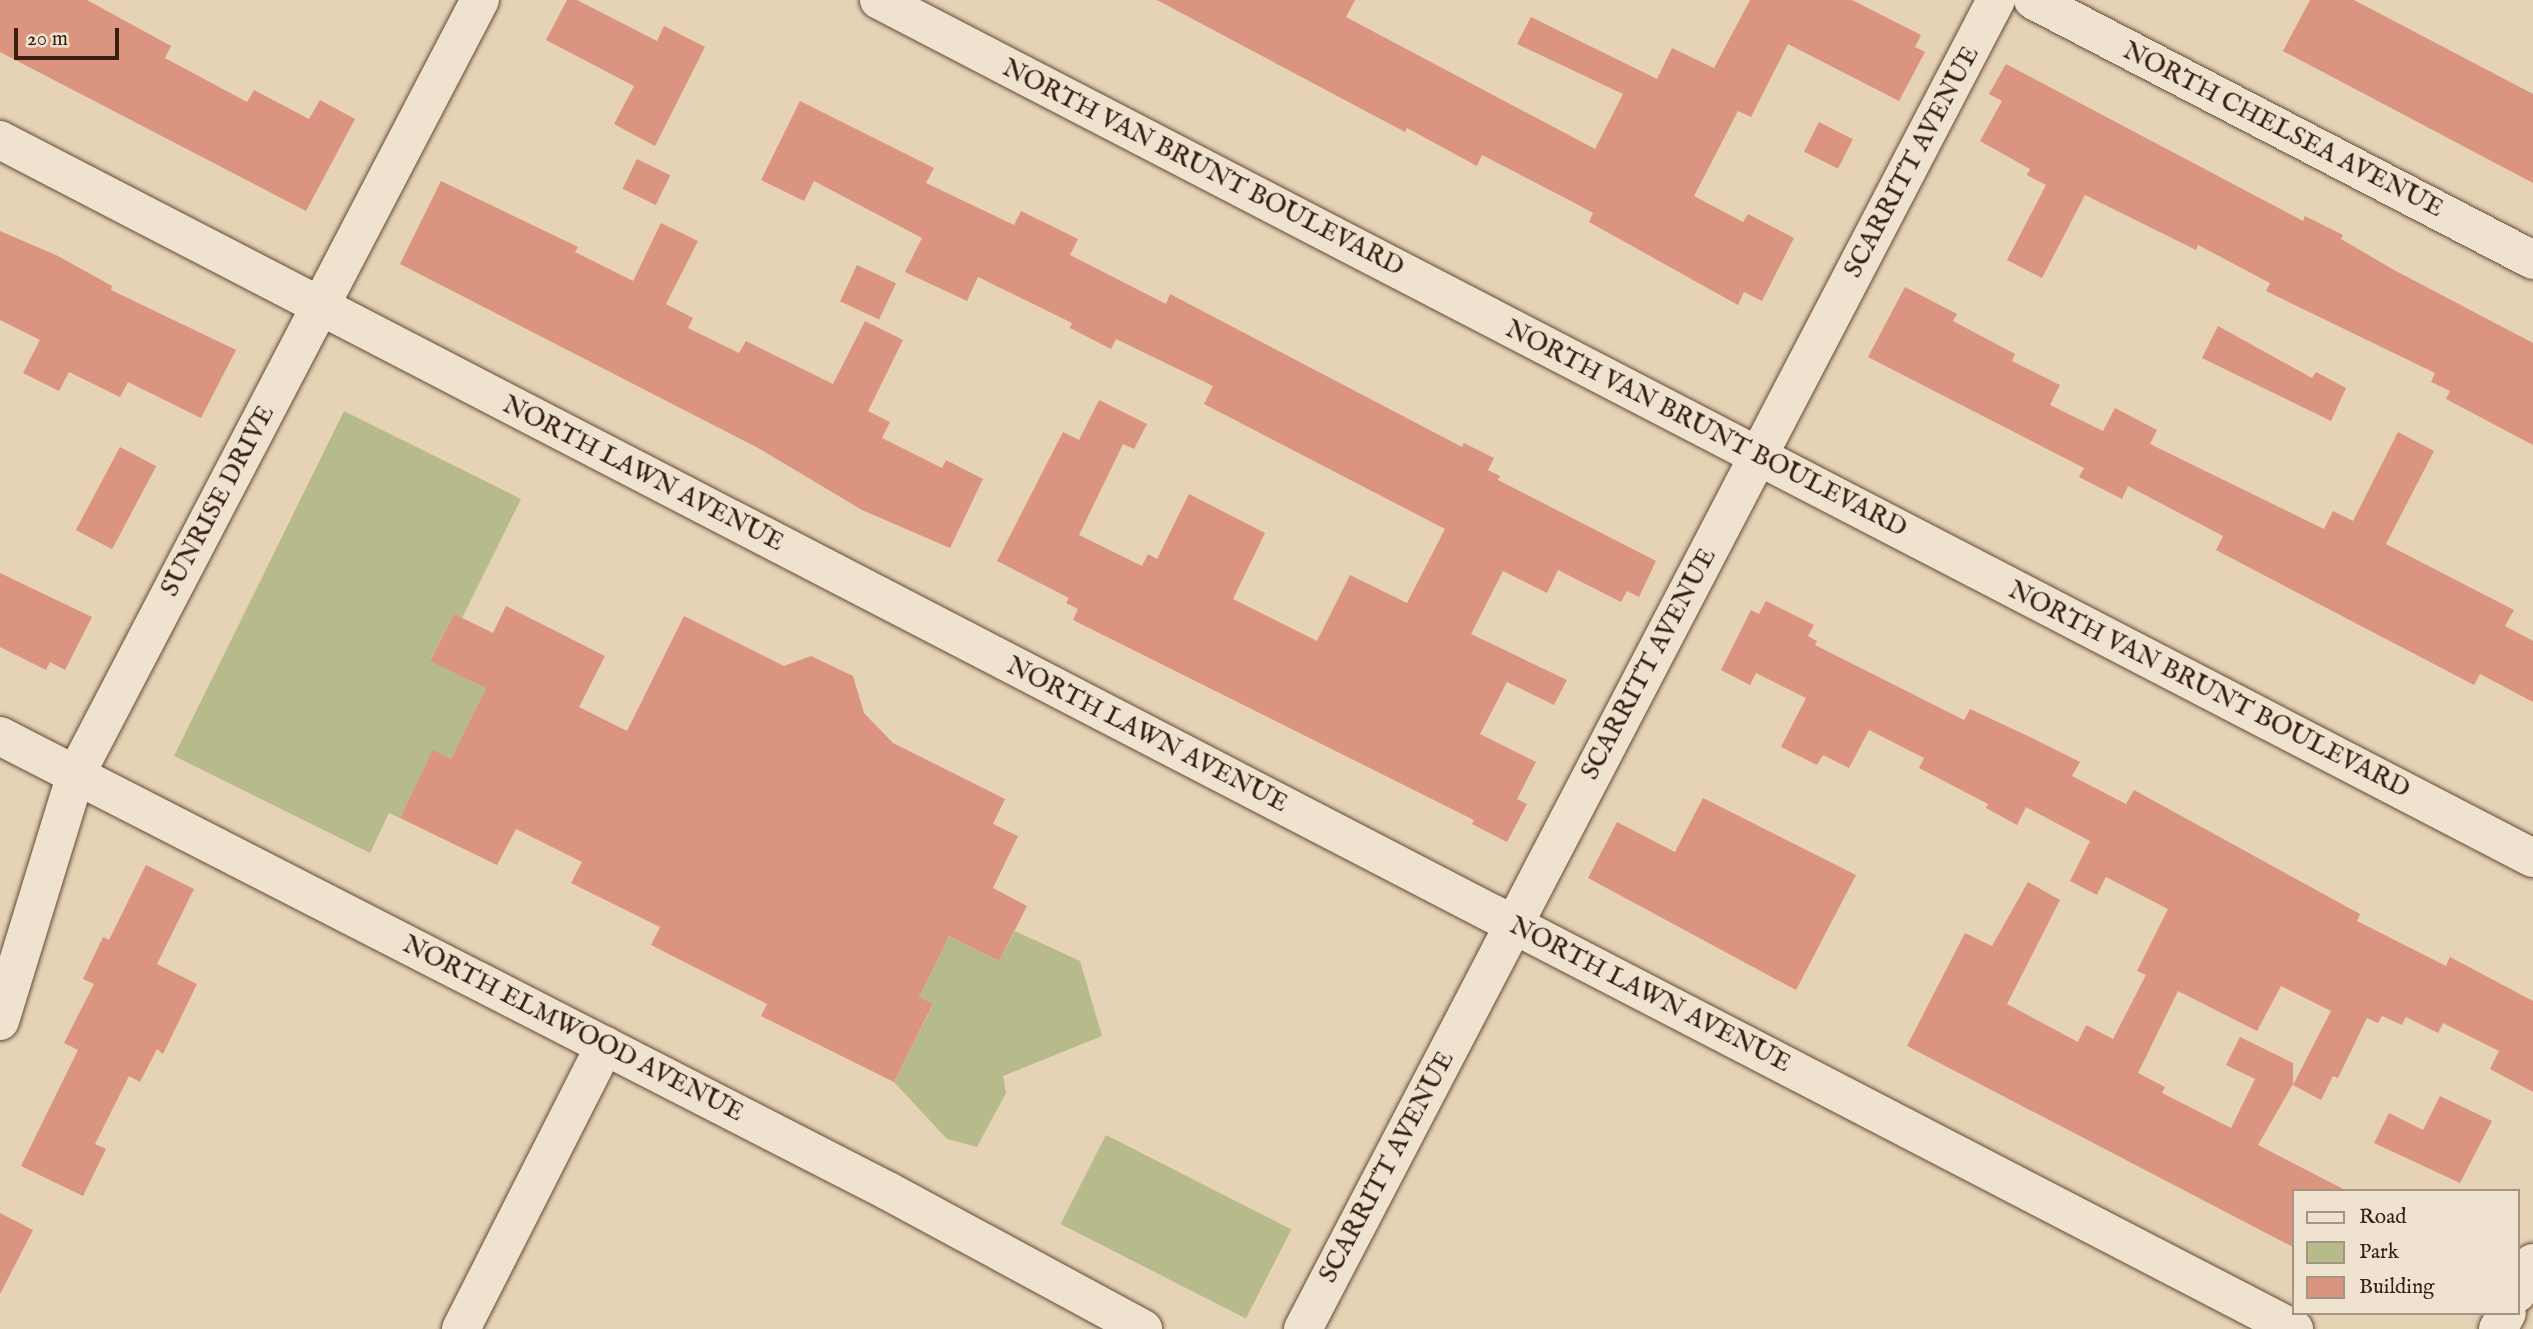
<!DOCTYPE html>
<html>
<head>
<meta charset="utf-8">
<style>
  body { margin:0 }
  #map { position:relative; width:2533px; height:1329px; overflow:hidden; background:#e6d2b5; font-family:"IM FELL English",serif }
  div>[style] { position:absolute }
  .green>* { inset:0; background:#b7bb8c; transform-origin:0 0 }
  .building>* { inset:0; background:#db9480; transform-origin:0 0 }
  .roads { filter:drop-shadow(0 0 2px #644c38) drop-shadow(0 0 2px #644c38) }
  .minor>* { height:38px; margin:-19px; padding:0 19px; transform-origin:19px; border-radius:19px; background:#efe2cf }
  .tertiary>* { height:38px; margin:-19px; padding:0 19px; transform-origin:19px; border-radius:19px; background:#efe2cf }
  span { translate:-50% -50%; white-space:nowrap; text-align:center; line-height:1.15; -webkit-text-stroke:7px #efe2cf; paint-order:stroke }
  .street-label { font-size:26px; color:#391f0e }
  .legend { position:absolute; left:2292px; top:1189px; width:228px; height:126px; box-sizing:border-box; background:#efe2cf; border:2px solid #a69482; margin:0; padding:9px 12px; list-style:none; font-size:21px; color:#391f0e }
  .legend li { display:flex; align-items:center; gap:14px; height:35px }
  .legend b { width:35px; border:2px solid #a69482 }
  .scale { position:absolute; left:14px; top:28px; width:105px; height:32px; box-sizing:border-box; border:4px solid #391f0e; border-top:0; padding-left:9px; font-size:21px; line-height:24px; white-space:nowrap; color:#391f0e; -webkit-text-stroke:5px #efe2cf; paint-order:stroke }
</style>
</head>
<body>
<div id="map">
  <div class="green">
    <div style="clip-path:polygon(344px 411px,521px 499px,462px 618px,454px 614px,430px 660px,486px 688px,451px 759px,433px 751px,400px 818px,389px 813px,370px 853px,174px 756px)"></div>
    <div style="clip-path:polygon(1015px 931px,1080px 961px,1102px 1036px,1003px 1076px,1006px 1093px,977px 1147px,947px 1139px,894px 1082px,933px 1005px,919px 997px,949px 936px,999px 961px)"></div>
    <div style="left:1106px;top:1135px;width:208px;height:100px;rotate:27deg"></div>
  </div>
  <div class="building">
    <div style="clip-path:polygon(0 0,87px 0,171px 46px,165px 58px,247px 102px,254px 90px,309px 119px,320px 100px,355px 119px,306px 211px,0 52px)"></div>
    <div style="clip-path:polygon(567px 0,577px 0,657px 41px,664px 26px,705px 47px,655px 146px,614px 124px,634px 86px,546px 40px)"></div>
    <div style="clip-path:polygon(1157px 0,1355px 0,1346px 17px,1595px 149px,1623px 94px,1517px 44px,1531px 17px,1657px 79px,1672px 48px,1714px 68px,1750px 0,1852px 0,1921px 35px,1915px 47px,1925px 52px,1899px 101px,1788px 44px,1751px 117px,1738px 111px,1694px 196px,1743px 222px,1748px 214px,1794px 238px,1762px 301px,1744px 292px,1738px 305px,1589px 222px,1593px 213px,1571px 201px,1482px 155px,1477px 166px,1407px 128px,1405px 132px)"></div>
    <div style="clip-path:polygon(2310px 0,2354px 0,2533px 94px,2533px 183px,2283px 51px)"></div>
    <div style="clip-path:polygon(2006px 64px,2303px 221px,2305px 216px,2343px 235px,2341px 239px,2394px 270px,2533px 343px,2533px 445px,2446px 399px,2450px 391px,2431px 382px,2435px 373px,2266px 291px,2270px 283px,2198px 245px,2196px 250px,2085px 195px,2042px 278px,2007px 260px,2046px 185px,2027px 175px,2030px 169px,1980px 141px,2002px 101px,1989px 94px)"></div>
    <div style="clip-path:polygon(800px 101px,934px 168px,926px 183px,1014px 225px,1021px 211px,1078px 239px,1070px 255px,1166px 304px,1170px 294px,1462px 447px,1464px 443px,1494px 458px,1488px 470px,1500px 476px,1498px 480px,1656px 561px,1639px 597px,1627px 591px,1621px 602px,1558px 570px,1547px 593px,1503px 571px,1471px 634px,1567px 680px,1554px 705px,1507px 682px,1480px 734px,1536px 762px,1517px 799px,1527px 804px,1507px 842px,1472px 824px,1474px 820px,1073px 620px,1078px 609px,1066px 603px,1069px 598px,997px 561px,1063px 432px,1079px 440px,1099px 400px,1147px 424px,1134px 449px,1123px 444px,1079px 535px,1142px 566px,1148px 554px,1157px 559px,1189px 494px,1265px 533px,1233px 599px,1317px 641px,1350px 575px,1407px 603px,1445px 529px,1204px 404px,1213px 386px,1116px 339px,1111px 349px,1070px 328px,1072px 323px,978px 277px,967px 301px,905px 272px,922px 238px,814px 181px,804px 201px,761px 180px)"></div>
    <div style="left:1819px;top:122px;width:38px;height:33px;rotate:27deg"></div>
    <div style="left:637px;top:159px;width:37px;height:33px;rotate:26deg"></div>
    <div style="clip-path:polygon(441px 181px,578px 247px,575px 252px,633px 281px,661px 223px,698px 241px,666px 304px,693px 318px,688px 328px,739px 353px,746px 341px,833px 384px,865px 321px,903px 340px,868px 411px,890px 422px,882px 438px,942px 468px,946px 460px,983px 479px,950px 548px,862px 510px,760px 449px,400px 264px)"></div>
    <div style="clip-path:polygon(0 231px,58px 256px,112px 286px,111px 290px,236px 350px,201px 418px,128px 382px,120px 397px,69px 372px,59px 391px,23px 373px,40px 340px,0 320px)"></div>
    <div style="left:857px;top:265px;width:43px;height:40px;rotate:25deg"></div>
    <div style="clip-path:polygon(1905px 287px,1957px 314px,1953px 321px,2015px 354px,2012px 361px,2060px 385px,2050px 405px,2103px 431px,2115px 408px,2157px 430px,2150px 444px,2324px 529px,2333px 511px,2353px 521px,2398px 432px,2434px 451px,2386px 544px,2514px 610px,2505px 626px,2533px 641px,2533px 702px,2480px 674px,2474px 685px,2216px 550px,2223px 536px,2128px 486px,2122px 499px,2079px 477px,2084px 468px,1868px 357px)"></div>
    <div style="clip-path:polygon(2218px 326px,2312px 378px,2316px 372px,2346px 388px,2331px 421px,2202px 358px)"></div>
    <div style="left:120px;top:447px;width:41px;height:94px;rotate:28deg"></div>
    <div style="clip-path:polygon(0 573px,92px 617px,65px 670px,50px 662px,46px 670px,0 647px)"></div>
    <div style="clip-path:polygon(1766px 601px,1814px 625px,1808px 636px,1817px 641px,1815px 645px,1964px 720px,1970px 709px,2030px 737px,2080px 762px,2072px 776px,2126px 804px,2134px 790px,2360px 914px,2357px 921px,2446px 966px,2450px 957px,2533px 1001px,2533px 1092px,2490px 1069px,2499px 1051px,2443px 1023px,2438px 1033px,2406px 1017px,2402px 1025px,2382px 1016px,2378px 1023px,2367px 1018px,2338px 1078px,2333px 1076px,2321px 1100px,2293px 1085px,2331px 1011px,2281px 986px,2257px 1031px,2178px 991px,2138px 1073px,2165px 1087px,2162px 1093px,2231px 1128px,2255px 1079px,2226px 1065px,2240px 1037px,2293px 1063px,2293px 1084px,2258px 1145px,2347px 1191px,2293px 1191px,2293px 1247px,1907px 1046px,1965px 933px,1992px 946px,2028px 882px,2060px 900px,2007px 1004px,2078px 1042px,2086px 1025px,2113px 1039px,2146px 975px,2137px 971px,2168px 909px,2106px 877px,2097px 895px,2070px 881px,2090px 841px,2026px 807px,2017px 825px,1986px 808px,1988px 804px,1919px 768px,1924px 758px,1869px 730px,1849px 768px,1823px 755px,1817px 765px,1781px 747px,1806px 698px,1756px 673px,1750px 685px,1721px 670px,1751px 610px,1759px 614px)"></div>
    <div style="clip-path:polygon(506px 606px,605px 656px,579px 707px,627px 731px,684px 616px,784px 666px,811px 656px,853px 676px,864px 713px,893px 743px,1005px 799px,993px 824px,1018px 836px,993px 888px,1027px 906px,999px 961px,949px 936px,919px 997px,933px 1004px,894px 1082px,761px 1016px,767px 1004px,651px 945px,660px 927px,571px 883px,582px 862px,516px 829px,497px 865px,400px 818px,433px 750px,451px 759px,486px 688px,430px 661px,454px 614px,493px 633px)"></div>
    <div style="clip-path:polygon(1703px 798px,1856px 875px,1796px 990px,1588px 878px,1617px 822px,1675px 852px)"></div>
    <div style="clip-path:polygon(146px 865px,194px 889px,157px 964px,197px 984px,163px 1054px,157px 1049px,140px 1082px,129px 1076px,95px 1144px,106px 1149px,83px 1196px,21px 1166px,78px 1050px,64px 1043px,94px 984px,83px 979px,103px 937px,109px 940px)"></div>
    <div style="clip-path:polygon(2440px 1096px,2492px 1121px,2460px 1183px,2374px 1143px,2389px 1113px,2423px 1130px)"></div>
    <div style="clip-path:polygon(0 1213px,33px 1230px,0 1294px)"></div>
  </div>
  <div class="roads">
    <div class="minor">
      <div style="left:2033px;top:0;width:564px;rotate:27.47deg"></div>
      <div style="left:0;top:140px;width:2584px;rotate:27.4deg"></div>
      <div style="left:0;top:736px;width:998px;rotate:27.13deg"></div>
      <div style="left:888px;top:1191px;width:290px;rotate:28.4deg"></div>
      <div style="left:0;top:1021px;width:258px;rotate:-72.9deg"></div>
      <div style="left:76px;top:774px;width:873px;rotate:-62.44deg"></div>
      <div style="left:461px;top:1329px;width:318px;rotate:-63.1deg"></div>
      <div style="left:1303px;top:1329px;width:1499px;rotate:-62.46deg"></div>
    </div>
    <div class="tertiary">
      <div style="left:879px;top:0;width:1863px;rotate:27.42deg"></div>
      <div style="left:2517px;top:1293px;width:34px;rotate:-62deg"></div>
      <div style="left:2498px;top:1329px;width:18px;rotate:-61deg"></div>
    </div>
  </div>
  <div class="street-label">
    <span style="left:2283px;top:130px;rotate:27deg">NORTH CHELSEA AVENUE</span>
    <span style="left:1912px;top:162px;rotate:-62deg">SCARRITT AVENUE</span>
    <span style="left:1203px;top:168px;rotate:27deg">NORTH VAN BRUNT BOULEVARD</span>
    <span style="left:1706px;top:429px;rotate:27deg">NORTH VAN BRUNT BOULEVARD</span>
    <span style="left:643px;top:474px;rotate:27deg">NORTH LAWN AVENUE</span>
    <span style="left:218px;top:501px;rotate:-62deg">SUNRISE DRIVE</span>
    <span style="left:1649px;top:664px;rotate:-62deg">SCARRITT AVENUE</span>
    <span style="left:2209px;top:690px;rotate:27deg">NORTH VAN BRUNT BOULEVARD</span>
    <span style="left:1147px;top:735px;rotate:27deg">NORTH LAWN AVENUE</span>
    <span style="left:1650px;top:995px;rotate:27deg">NORTH LAWN AVENUE</span>
    <span style="left:573px;top:1029px;rotate:27deg">NORTH ELMWOOD AVENUE</span>
    <span style="left:1387px;top:1167px;rotate:-62deg">SCARRITT AVENUE</span>
  </div>
  <ul class="legend">
  <li><b style="height:9px;background:#efe2cf"></b>Road</li>
  <li><b style="height:19px;background:#b7bb8c"></b>Park</li>
  <li><b style="height:19px;background:#db9480"></b>Building</li>
  </ul>
  <div class="scale">20 m</div>
</div>
</body>
</html>
